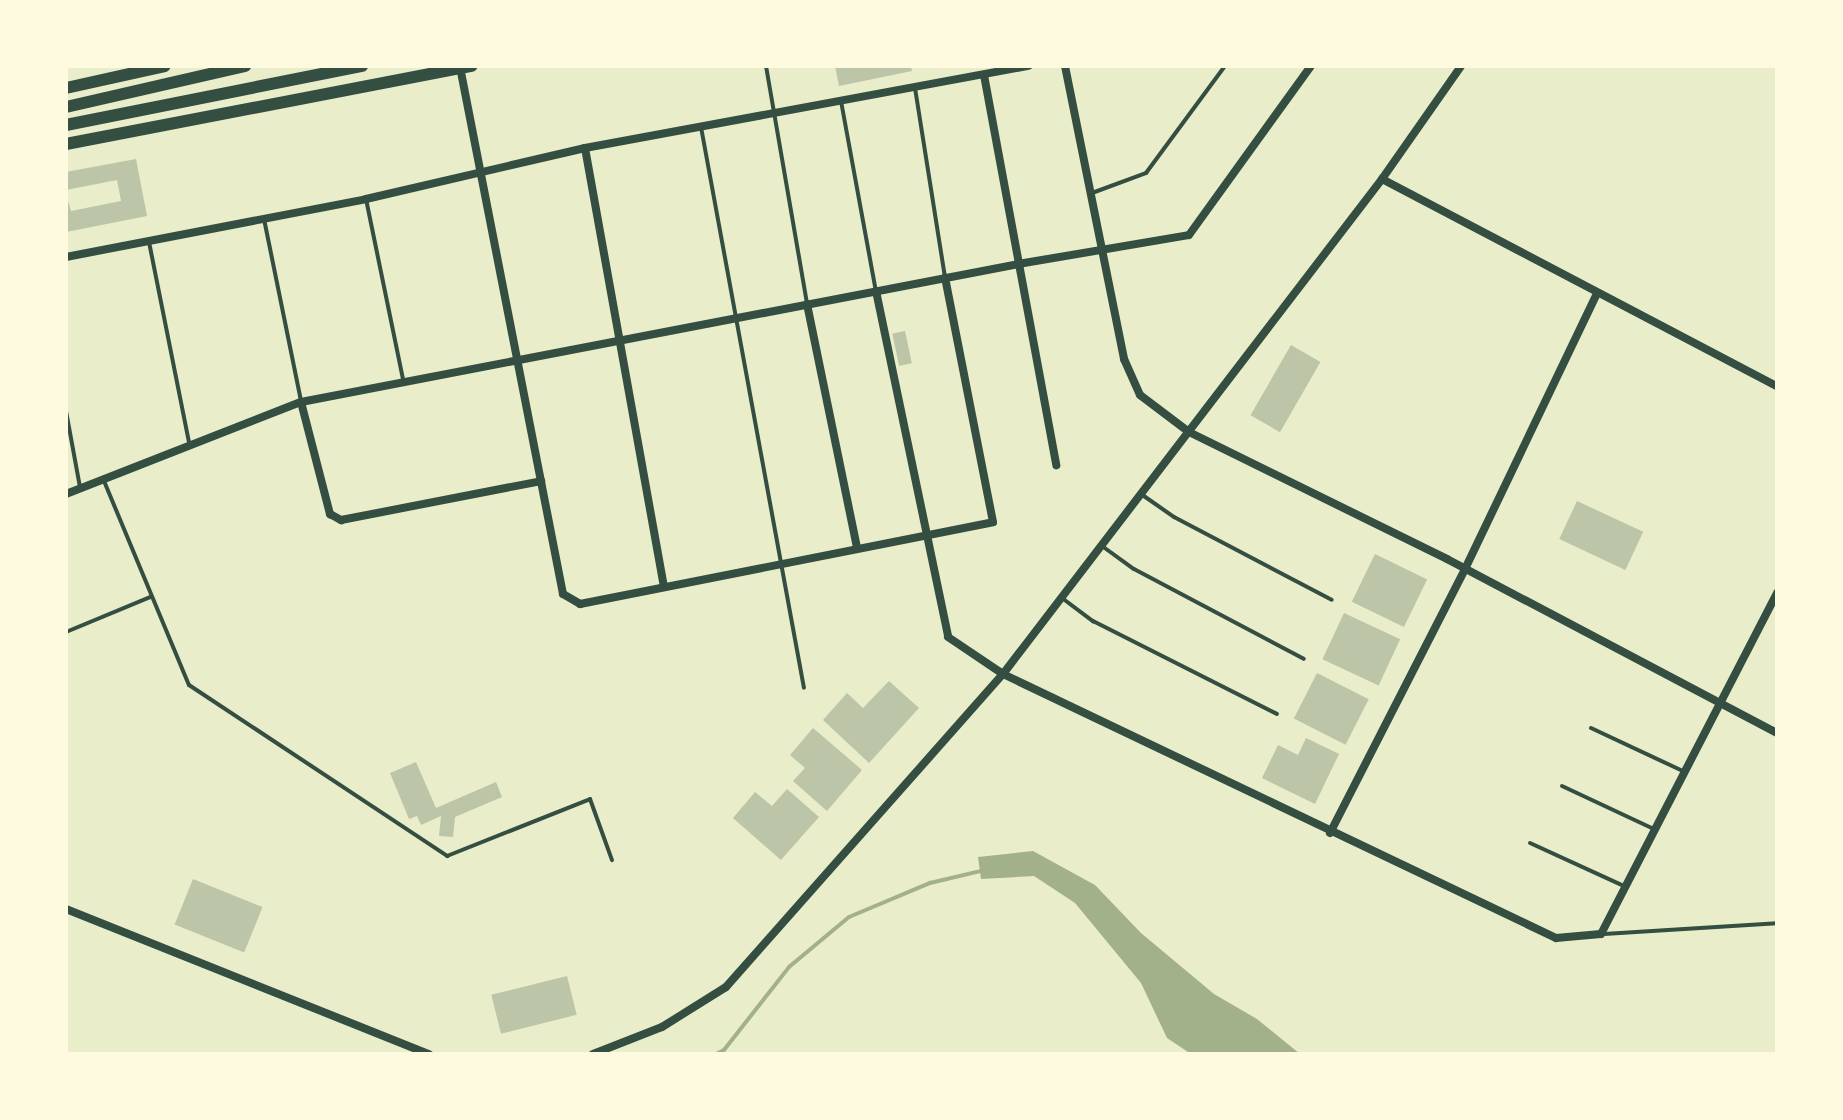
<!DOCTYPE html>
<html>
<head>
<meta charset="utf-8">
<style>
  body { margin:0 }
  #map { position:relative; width:1843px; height:1120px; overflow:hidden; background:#e9edc9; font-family:Commissioner,sans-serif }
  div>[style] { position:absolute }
  .water>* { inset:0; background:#a3b18a }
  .stream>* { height:4px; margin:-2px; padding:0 2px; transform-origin:2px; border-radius:2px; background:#a3b18a }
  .building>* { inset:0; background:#bcc5a7; transform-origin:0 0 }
  .service>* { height:4px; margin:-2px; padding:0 2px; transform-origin:2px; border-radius:2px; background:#344e41 }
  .minor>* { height:8px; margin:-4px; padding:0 4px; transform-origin:4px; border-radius:4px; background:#344e41 }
  .primary>* { height:12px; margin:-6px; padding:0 6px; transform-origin:6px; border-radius:6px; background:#344e41 }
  span { translate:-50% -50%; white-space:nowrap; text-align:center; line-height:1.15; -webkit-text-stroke:8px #fefae0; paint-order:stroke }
  .frame { position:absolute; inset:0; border:68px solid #fefae0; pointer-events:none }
</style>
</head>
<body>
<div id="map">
  <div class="water">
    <div style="clip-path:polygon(1033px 851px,1095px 885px,1141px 933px,1214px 994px,1257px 1019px,1300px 1054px,1191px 1054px,1167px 1038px,1141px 983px,1075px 903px,1034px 876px,981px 879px,978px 857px)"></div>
  </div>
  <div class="stream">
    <div style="left:716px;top:1054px;width:9px;rotate:-27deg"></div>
    <div style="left:724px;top:1050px;width:105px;rotate:-51.9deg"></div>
    <div style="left:789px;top:967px;width:78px;rotate:-39.8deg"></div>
    <div style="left:849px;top:917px;width:88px;rotate:-22.8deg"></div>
    <div style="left:930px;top:883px;width:57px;rotate:-13.3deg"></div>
  </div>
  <div class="building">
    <div style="clip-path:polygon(835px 66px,911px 66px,912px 71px,839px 86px)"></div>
    <div style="clip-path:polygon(136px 159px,147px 216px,66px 232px,66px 194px,71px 211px,121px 201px,117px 180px,66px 190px,66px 172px)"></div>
    <div style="left:905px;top:331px;width:33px;height:13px;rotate:78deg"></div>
    <div style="left:1291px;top:345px;width:34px;height:81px;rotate:30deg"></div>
    <div style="left:1577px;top:501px;width:73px;height:42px;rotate:25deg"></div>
    <div style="left:1375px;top:554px;width:58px;height:53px;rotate:26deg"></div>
    <div style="left:1344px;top:613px;width:62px;height:51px;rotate:25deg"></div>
    <div style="left:1317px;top:673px;width:58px;height:51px;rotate:27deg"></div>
    <div style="clip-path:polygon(889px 681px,919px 708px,869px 763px,823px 720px,847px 693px,863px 708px)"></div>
    <div style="clip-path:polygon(813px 728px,862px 770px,827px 811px,793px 781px,805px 768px,790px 755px)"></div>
    <div style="clip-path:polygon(1306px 738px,1339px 754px,1315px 804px,1262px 778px,1278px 745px,1298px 755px)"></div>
    <div style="clip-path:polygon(416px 762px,436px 808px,496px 782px,502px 797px,455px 817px,453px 837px,439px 836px,441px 816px,421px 825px,417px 816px,409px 819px,390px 773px)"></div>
    <div style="clip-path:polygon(787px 789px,819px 817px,781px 860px,733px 818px,755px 792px,772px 806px)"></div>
    <div style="left:193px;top:879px;width:75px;height:49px;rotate:22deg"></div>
    <div style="left:567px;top:976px;width:40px;height:78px;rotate:76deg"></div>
  </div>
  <div class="service">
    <div style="left:766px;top:66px;width:242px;rotate:80.2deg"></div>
    <div style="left:915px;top:88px;width:192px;rotate:81deg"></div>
    <div style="left:841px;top:101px;width:193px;rotate:79.6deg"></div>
    <div style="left:701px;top:127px;width:570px;rotate:79.6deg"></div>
    <div style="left:1092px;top:193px;width:58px;rotate:-20.3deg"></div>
    <div style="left:1146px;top:173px;width:133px;rotate:-53.6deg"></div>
    <div style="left:366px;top:199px;width:185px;rotate:78.4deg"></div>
    <div style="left:264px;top:219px;width:186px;rotate:78.5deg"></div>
    <div style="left:149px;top:242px;width:205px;rotate:78.7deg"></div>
    <div style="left:66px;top:411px;width:77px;rotate:79.6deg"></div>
    <div style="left:104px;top:481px;width:221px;rotate:67.4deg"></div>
    <div style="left:189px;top:685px;width:310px;rotate:33.5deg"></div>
    <div style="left:447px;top:856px;width:154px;rotate:-21.7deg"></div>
    <div style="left:590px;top:799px;width:65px;rotate:70.2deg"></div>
    <div style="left:1141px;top:494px;width:40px;rotate:34.9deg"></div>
    <div style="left:1174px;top:517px;width:178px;rotate:27.7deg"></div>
    <div style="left:1102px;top:546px;width:39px;rotate:36deg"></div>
    <div style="left:1134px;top:569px;width:192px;rotate:27.9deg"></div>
    <div style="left:1062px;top:598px;width:39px;rotate:37deg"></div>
    <div style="left:1093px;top:621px;width:206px;rotate:26.8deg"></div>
    <div style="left:66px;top:632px;width:91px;rotate:-22.6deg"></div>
    <div style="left:1591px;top:728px;width:102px;rotate:25.1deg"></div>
    <div style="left:1562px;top:786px;width:102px;rotate:25.1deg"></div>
    <div style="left:1530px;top:843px;width:106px;rotate:24.6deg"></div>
    <div style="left:1604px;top:934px;width:173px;rotate:-3.6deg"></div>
  </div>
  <div class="minor">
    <div style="left:1065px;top:66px;width:299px;rotate:78.6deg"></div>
    <div style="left:1124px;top:359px;width:39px;rotate:66deg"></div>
    <div style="left:1140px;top:395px;width:61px;rotate:37.1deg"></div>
    <div style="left:1189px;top:432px;width:288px;rotate:26.2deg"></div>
    <div style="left:1447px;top:559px;width:373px;rotate:27.8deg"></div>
    <div style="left:460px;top:67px;width:537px;rotate:78.94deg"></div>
    <div style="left:563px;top:594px;width:20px;rotate:30deg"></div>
    <div style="left:580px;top:604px;width:421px;rotate:-11.2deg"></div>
    <div style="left:993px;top:522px;width:249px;rotate:-101.1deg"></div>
    <div style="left:984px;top:75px;width:397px;rotate:79.5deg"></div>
    <div style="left:585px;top:148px;width:446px;rotate:79.8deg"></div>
    <div style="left:1382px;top:179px;width:446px;rotate:27.7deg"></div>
    <div style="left:66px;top:257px;width:306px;rotate:-10.9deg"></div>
    <div style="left:366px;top:199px;width:225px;rotate:-13.1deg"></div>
    <div style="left:585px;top:148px;width:451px;rotate:-10.5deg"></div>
    <div style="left:876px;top:291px;width:353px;rotate:78.2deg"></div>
    <div style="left:948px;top:637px;width:66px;rotate:33.9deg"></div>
    <div style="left:1003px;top:674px;width:613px;rotate:25.52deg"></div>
    <div style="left:1556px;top:938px;width:45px;rotate:-5.1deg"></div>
    <div style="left:1601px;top:934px;width:384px;rotate:-62.7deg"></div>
    <div style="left:807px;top:304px;width:249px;rotate:78.4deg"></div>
    <div style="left:301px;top:402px;width:116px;rotate:75.5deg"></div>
    <div style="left:330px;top:514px;width:13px;rotate:29deg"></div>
    <div style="left:341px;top:520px;width:204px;rotate:-11deg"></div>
    <div style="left:66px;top:494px;width:252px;rotate:-21.4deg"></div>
    <div style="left:301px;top:402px;width:730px;rotate:-10.89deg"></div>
    <div style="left:1018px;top:264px;width:173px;rotate:-9.6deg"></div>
    <div style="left:1189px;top:235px;width:208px;rotate:-54.2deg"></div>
    <div style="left:1330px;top:833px;width:297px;rotate:-62.9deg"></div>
    <div style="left:1465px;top:569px;width:306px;rotate:-64.4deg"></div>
    <div style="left:66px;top:909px;width:391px;rotate:21.8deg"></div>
    <div style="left:593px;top:1054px;width:74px;rotate:-21.4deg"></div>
    <div style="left:662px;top:1027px;width:75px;rotate:-32deg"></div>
    <div style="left:726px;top:987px;width:418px;rotate:-48.5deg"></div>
    <div style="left:1003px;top:674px;width:623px;rotate:-52.56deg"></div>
    <div style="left:1382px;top:179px;width:138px;rotate:-55deg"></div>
  </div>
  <div class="primary">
    <div style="left:66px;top:88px;width:101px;rotate:-12.5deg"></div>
    <div style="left:66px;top:107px;width:184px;rotate:-12.9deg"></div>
    <div style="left:66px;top:125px;width:302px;rotate:-11.3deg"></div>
    <div style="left:66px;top:144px;width:413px;rotate:-10.9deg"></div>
  </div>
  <div class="frame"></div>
</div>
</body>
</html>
